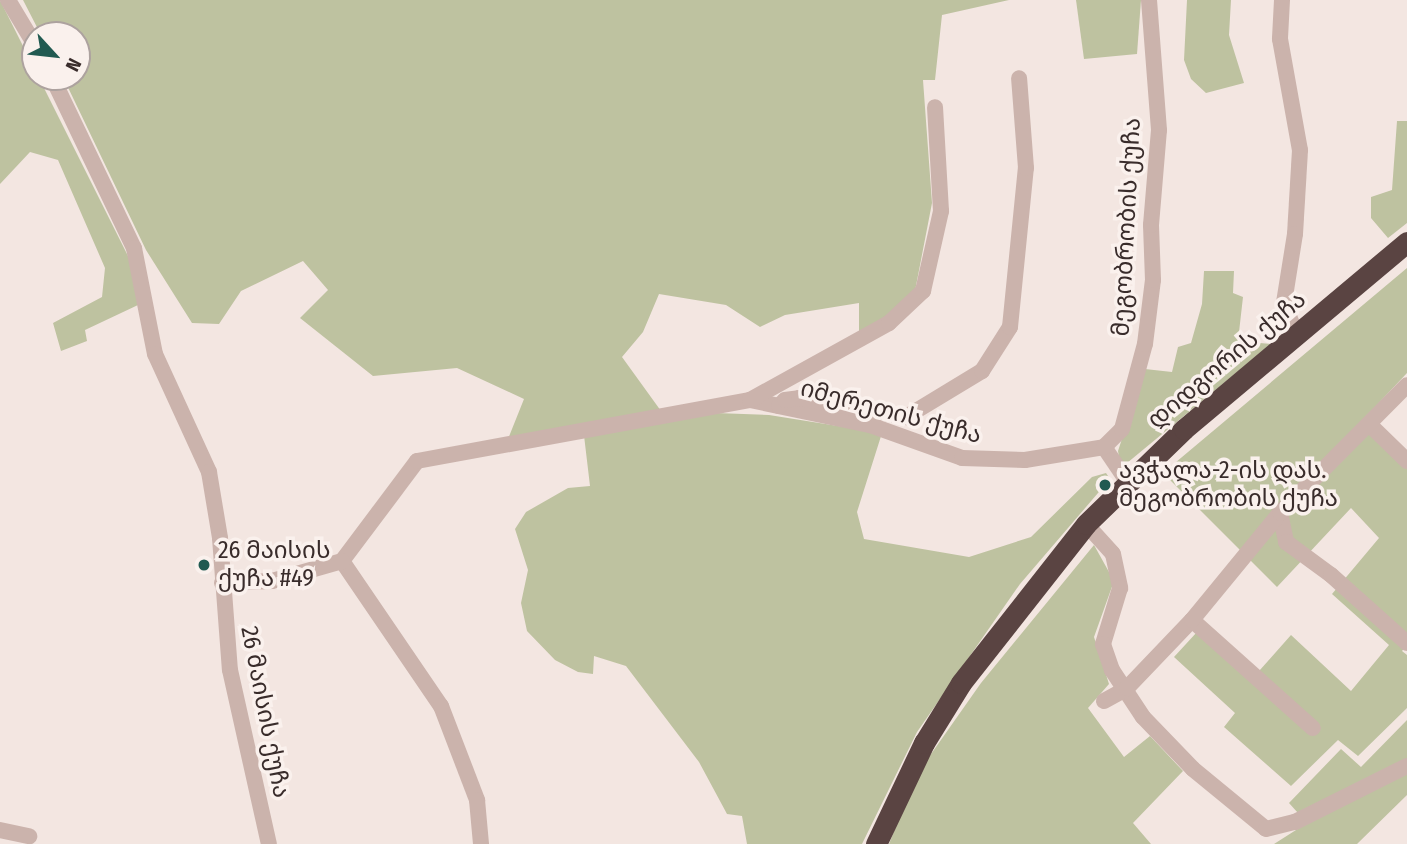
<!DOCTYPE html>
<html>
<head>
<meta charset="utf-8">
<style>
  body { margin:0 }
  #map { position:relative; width:1407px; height:844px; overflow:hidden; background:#f3e6e1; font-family:"Fira Sans Condensed","Noto Sans Georgian",sans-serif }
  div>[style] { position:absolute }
  .green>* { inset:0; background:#bec2a0 }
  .minor>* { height:16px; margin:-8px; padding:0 8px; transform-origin:8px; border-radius:8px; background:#cbb3ac }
  .highway>* { height:21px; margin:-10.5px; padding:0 10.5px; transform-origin:10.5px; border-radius:10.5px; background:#5a4442 }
  .dots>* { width:19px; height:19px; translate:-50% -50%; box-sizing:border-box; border:4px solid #faf1ed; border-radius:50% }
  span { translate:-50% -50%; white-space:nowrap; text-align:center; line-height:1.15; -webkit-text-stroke:7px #faf1ed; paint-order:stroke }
  .street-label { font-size:24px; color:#392c2b }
  .poi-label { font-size:24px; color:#392c2b }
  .left { translate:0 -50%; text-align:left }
  .north { position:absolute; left:21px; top:21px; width:70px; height:70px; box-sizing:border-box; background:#faf1ed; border:2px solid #ada29f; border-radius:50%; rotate:117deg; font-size:19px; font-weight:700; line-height:28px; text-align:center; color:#392c2b }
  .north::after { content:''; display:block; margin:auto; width:24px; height:32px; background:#215a51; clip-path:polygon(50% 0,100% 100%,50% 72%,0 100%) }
</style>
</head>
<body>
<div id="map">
  <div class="green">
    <div style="clip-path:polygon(0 0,130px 260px,138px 305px,85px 330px,87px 341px,61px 351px,53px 323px,102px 297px,105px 268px,58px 160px,30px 152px,0 184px)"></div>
    <div style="clip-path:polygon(23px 0,1009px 0,942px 15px,935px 80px,923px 80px,932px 203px,915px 291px,886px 318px,859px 333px,859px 303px,785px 315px,760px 327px,726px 305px,659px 294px,643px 332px,622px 357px,661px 411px,769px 415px,882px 433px,857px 512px,864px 539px,969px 557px,1031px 537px,1092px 477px,1106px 473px,1110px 479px,1020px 584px,917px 732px,862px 844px,747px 844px,742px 816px,727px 814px,699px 762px,626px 666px,594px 656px,593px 674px,578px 672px,555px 660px,527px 631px,521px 603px,528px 570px,515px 529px,526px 512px,568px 488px,590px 486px,583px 427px,508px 439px,524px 399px,457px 368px,373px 376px,300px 318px,328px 290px,303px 261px,241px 291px,219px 324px,192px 323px,146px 250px,63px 77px,77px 77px,77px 35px,41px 35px)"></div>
    <div style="clip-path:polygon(1076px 0,1141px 0,1137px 54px,1084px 59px)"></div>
    <div style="clip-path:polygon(1187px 0,1231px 0,1229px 35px,1244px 83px,1206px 93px,1191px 79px,1184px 60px)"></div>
    <div style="clip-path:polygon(1397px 121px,1407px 121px,1407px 223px,1388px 238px,1371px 218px,1371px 197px,1392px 190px)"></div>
    <div style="clip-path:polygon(1407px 268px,1407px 373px,1358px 425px,1407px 459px,1407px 645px,1402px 651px,1407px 655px,1407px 708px,1358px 756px,1338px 740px,1291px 786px,1224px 727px,1235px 713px,1174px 657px,1197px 632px,1251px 680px,1291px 635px,1351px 691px,1389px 645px,1332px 594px,1379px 538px,1351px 508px,1277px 587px,1163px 473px)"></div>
    <div style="clip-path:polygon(1204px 271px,1234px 271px,1233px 293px,1243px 297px,1238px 341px,1271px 344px,1121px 468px,1118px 451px,1145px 369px,1172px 372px,1178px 347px,1191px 343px,1202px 304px)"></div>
    <div style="clip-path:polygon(1094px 545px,1114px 581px,1094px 637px,1109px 684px,1088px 708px,1124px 757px,1150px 736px,1183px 771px,1133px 823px,1151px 844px,889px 844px,917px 774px,981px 683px)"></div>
    <div style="clip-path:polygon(1407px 720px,1407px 795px,1357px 844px,1274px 844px,1307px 823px,1289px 803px,1341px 749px,1361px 767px)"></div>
  </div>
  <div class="minor">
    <div style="left:8px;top:0;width:52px;rotate:59deg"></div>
    <div style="left:1282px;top:0;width:39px;rotate:93deg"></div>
    <div style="left:1280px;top:39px;width:113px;rotate:79.8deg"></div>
    <div style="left:1300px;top:150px;width:84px;rotate:93.4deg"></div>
    <div style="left:1295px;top:234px;width:70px;rotate:99.1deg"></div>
    <div style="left:1284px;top:303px;width:34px;rotate:69deg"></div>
    <div style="left:52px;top:77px;width:190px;rotate:64.4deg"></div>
    <div style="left:134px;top:248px;width:108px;rotate:78.8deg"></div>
    <div style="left:155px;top:354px;width:130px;rotate:65.4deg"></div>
    <div style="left:209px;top:472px;width:67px;rotate:80.5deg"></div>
    <div style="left:220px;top:538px;width:132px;rotate:85.7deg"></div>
    <div style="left:230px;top:670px;width:178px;rotate:77.4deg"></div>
    <div style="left:750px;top:400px;width:123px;rotate:11.8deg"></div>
    <div style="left:870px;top:425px;width:98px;rotate:19.7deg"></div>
    <div style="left:962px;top:458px;width:63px;rotate:1.8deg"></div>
    <div style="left:1025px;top:460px;width:80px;rotate:-9.3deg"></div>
    <div style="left:779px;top:406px;width:8px;rotate:-45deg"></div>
    <div style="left:785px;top:400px;width:14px;rotate:-8deg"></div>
    <div style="left:799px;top:398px;width:109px;rotate:10.1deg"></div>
    <div style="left:906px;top:417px;width:89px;rotate:-31.2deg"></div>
    <div style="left:982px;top:371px;width:52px;rotate:-57.5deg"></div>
    <div style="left:1010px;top:327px;width:160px;rotate:-84.3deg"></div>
    <div style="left:1026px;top:168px;width:90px;rotate:-94.4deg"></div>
    <div style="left:1369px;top:424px;width:53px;rotate:44.2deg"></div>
    <div style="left:1127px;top:481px;width:41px;rotate:-124.1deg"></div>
    <div style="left:1104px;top:447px;width:25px;rotate:-45deg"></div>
    <div style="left:1122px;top:429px;width:88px;rotate:-74.9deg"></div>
    <div style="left:1145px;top:344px;width:64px;rotate:-82.9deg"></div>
    <div style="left:1153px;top:280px;width:55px;rotate:-92.1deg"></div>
    <div style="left:1151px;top:225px;width:95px;rotate:-85.2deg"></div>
    <div style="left:1159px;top:130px;width:130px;rotate:-94.4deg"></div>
    <div style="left:1280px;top:513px;width:30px;rotate:78deg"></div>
    <div style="left:1286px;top:542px;width:56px;rotate:36.3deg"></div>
    <div style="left:1331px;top:575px;width:102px;rotate:41.8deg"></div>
    <div style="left:1086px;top:524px;width:40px;rotate:48deg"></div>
    <div style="left:1113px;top:554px;width:35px;rotate:78deg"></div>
    <div style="left:1120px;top:588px;width:59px;rotate:106.9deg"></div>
    <div style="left:1103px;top:644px;width:28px;rotate:71deg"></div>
    <div style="left:1112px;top:670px;width:56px;rotate:56.6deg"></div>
    <div style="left:1143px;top:717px;width:72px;rotate:46.1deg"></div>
    <div style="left:1193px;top:769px;width:94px;rotate:39.4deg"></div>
    <div style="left:1266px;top:829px;width:30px;rotate:-14deg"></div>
    <div style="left:1295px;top:822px;width:125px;rotate:-26.6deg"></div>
    <div style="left:342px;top:561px;width:125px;rotate:-53.1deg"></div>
    <div style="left:417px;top:461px;width:339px;rotate:-10.4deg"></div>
    <div style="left:750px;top:400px;width:159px;rotate:-29deg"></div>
    <div style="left:889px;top:323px;width:47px;rotate:-43.3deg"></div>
    <div style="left:923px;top:291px;width:82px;rotate:-77.3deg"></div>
    <div style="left:941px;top:211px;width:104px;rotate:-93.3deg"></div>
    <div style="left:342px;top:561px;width:176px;rotate:55.7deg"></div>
    <div style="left:441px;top:706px;width:101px;rotate:69deg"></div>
    <div style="left:477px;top:800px;width:44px;rotate:84.8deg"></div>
    <div style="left:222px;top:583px;width:50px;rotate:-2.3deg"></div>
    <div style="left:272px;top:581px;width:73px;rotate:-15.9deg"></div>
    <div style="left:1192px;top:620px;width:162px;rotate:41.8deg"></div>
    <div style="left:1104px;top:701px;width:26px;rotate:-29deg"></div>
    <div style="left:1127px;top:688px;width:94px;rotate:-46.3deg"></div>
    <div style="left:1192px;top:620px;width:139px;rotate:-50.6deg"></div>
    <div style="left:1280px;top:513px;width:180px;rotate:-45.2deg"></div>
    <div style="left:0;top:830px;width:30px;rotate:12deg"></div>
  </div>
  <div class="highway">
    <div style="left:876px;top:844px;width:112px;rotate:-64.6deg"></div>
    <div style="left:924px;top:743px;width:70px;rotate:-58.3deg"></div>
    <div style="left:961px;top:683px;width:202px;rotate:-51.8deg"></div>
    <div style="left:1086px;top:524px;width:136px;rotate:-44.1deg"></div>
    <div style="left:1184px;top:429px;width:291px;rotate:-40deg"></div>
  </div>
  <div class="dots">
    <div style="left:1105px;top:485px;background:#215a51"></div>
    <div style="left:204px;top:565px;background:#215a51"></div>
  </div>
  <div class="street-label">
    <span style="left:1127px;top:227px;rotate:-87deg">მეგობრობის ქუჩა</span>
    <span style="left:1227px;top:360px;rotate:-40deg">დიდგორის ქუჩა</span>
    <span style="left:891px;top:412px;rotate:15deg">იმერეთის ქუჩა</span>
    <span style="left:265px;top:712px;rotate:79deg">26 მაისის ქუჩა</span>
  </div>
  <div class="poi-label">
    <span class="left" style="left:1119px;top:485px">ავჭალა-2-ის დას.<br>მეგობრობის ქუჩა</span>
    <span class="left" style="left:218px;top:565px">26 მაისის<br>ქუჩა #49</span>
  </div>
  <div class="north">N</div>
</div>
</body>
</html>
